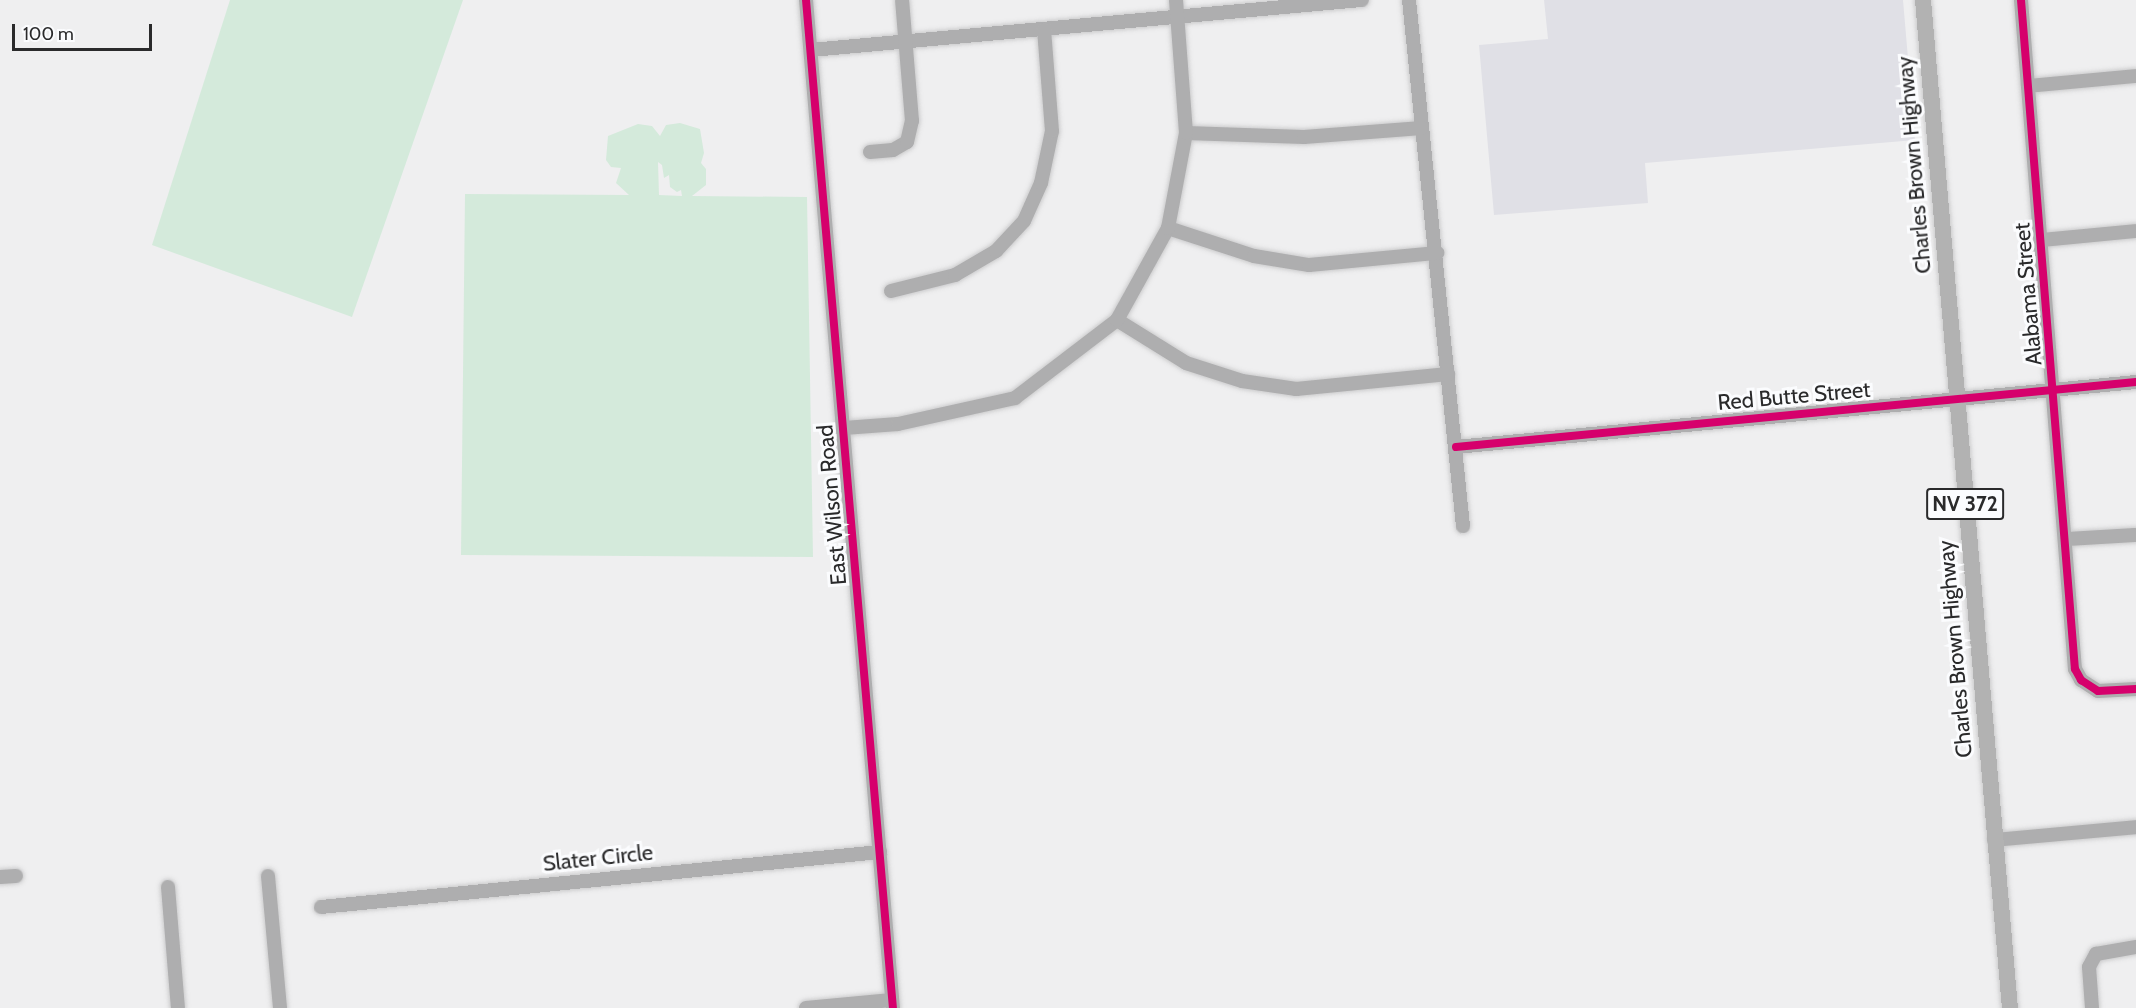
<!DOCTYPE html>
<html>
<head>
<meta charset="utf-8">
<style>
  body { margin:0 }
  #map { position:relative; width:2136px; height:1008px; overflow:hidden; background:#efeff0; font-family:Cabin,sans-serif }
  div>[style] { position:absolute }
  .built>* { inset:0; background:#e0e0e6 }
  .green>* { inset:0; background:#d4eadb }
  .roads { filter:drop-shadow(0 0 2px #cccccd) drop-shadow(0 0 2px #cccccd) }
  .minor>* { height:14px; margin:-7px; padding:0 7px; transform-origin:7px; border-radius:7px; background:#aeaeaf }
  .major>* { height:16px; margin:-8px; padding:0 8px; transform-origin:8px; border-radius:8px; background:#b2b2b2 }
  .cycleway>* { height:8px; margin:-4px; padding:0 4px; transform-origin:4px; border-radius:4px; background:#d6006c }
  span { translate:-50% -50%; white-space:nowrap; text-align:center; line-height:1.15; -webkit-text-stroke:6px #fbfcfe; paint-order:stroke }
  .shield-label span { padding:2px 4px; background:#fbfcfe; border:2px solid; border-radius:4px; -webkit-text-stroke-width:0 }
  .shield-label { font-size:21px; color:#2a2a2b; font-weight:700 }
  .street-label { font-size:22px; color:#2a2a2b }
  .scale { position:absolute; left:12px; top:24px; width:140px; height:27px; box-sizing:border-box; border:3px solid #2a2a2b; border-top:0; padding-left:8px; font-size:18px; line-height:21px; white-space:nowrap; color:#2a2a2b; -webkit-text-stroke:4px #fbfcfe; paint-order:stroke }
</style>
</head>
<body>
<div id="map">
  <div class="built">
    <div style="clip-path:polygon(1544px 0,1903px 0,1915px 140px,1645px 163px,1648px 203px,1494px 215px,1479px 45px,1548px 39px)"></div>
  </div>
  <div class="green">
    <div style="clip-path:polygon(230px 0,463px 0,352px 317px,152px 245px)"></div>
    <div style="clip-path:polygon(evenodd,680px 123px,700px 129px,704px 153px,701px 163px,706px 169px,706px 185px,692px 196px,807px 197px,813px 557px,461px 555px,465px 194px,629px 195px,616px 183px,621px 168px,611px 167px,606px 160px,608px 136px,638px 124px,652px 126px,660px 136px,666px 125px,680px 123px,658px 162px,662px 165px,664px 178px,669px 175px,670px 187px,677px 192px,681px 190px,682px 196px,659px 195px,658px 162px)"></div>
  </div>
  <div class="roads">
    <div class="minor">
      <div style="left:806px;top:0;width:1012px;rotate:85.07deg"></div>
      <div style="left:1409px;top:0;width:529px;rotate:84.14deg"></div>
      <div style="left:2021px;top:0;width:671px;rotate:85.39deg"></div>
      <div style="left:2075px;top:669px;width:13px;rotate:61deg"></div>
      <div style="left:2081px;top:680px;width:20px;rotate:33deg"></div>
      <div style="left:2098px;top:691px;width:38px;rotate:-3deg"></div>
      <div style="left:811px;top:50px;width:553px;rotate:-5.19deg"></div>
      <div style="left:2028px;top:86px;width:108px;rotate:-5.3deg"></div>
      <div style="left:1186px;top:133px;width:118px;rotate:1.9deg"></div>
      <div style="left:1304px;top:137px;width:118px;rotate:-4.4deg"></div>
      <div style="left:870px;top:152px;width:23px;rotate:-5deg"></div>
      <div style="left:893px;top:150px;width:16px;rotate:-30deg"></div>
      <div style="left:907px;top:142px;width:22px;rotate:-77deg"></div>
      <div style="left:912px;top:121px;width:121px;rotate:-94.7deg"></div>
      <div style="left:1168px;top:228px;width:90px;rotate:18deg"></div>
      <div style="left:1254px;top:256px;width:56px;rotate:9.3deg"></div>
      <div style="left:1309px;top:265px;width:129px;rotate:-5.4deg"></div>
      <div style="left:2041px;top:240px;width:95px;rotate:-5.4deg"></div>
      <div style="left:891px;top:291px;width:66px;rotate:-14deg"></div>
      <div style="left:955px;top:275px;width:48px;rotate:-30.3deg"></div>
      <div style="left:996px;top:251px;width:41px;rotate:-47deg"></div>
      <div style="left:1024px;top:221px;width:42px;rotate:-65.9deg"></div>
      <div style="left:1041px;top:183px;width:53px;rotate:-78.1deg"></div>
      <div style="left:1052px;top:131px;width:102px;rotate:-94.5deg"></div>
      <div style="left:1117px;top:320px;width:81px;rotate:31.9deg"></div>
      <div style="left:1186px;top:363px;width:59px;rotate:17.8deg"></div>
      <div style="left:1242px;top:381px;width:55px;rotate:8.4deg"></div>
      <div style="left:1296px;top:389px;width:153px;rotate:-5.6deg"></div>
      <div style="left:844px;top:428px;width:54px;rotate:-4.2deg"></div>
      <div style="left:898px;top:424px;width:120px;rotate:-12.5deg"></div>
      <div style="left:1015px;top:398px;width:128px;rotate:-37.4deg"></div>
      <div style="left:1117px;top:320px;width:105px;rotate:-61deg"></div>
      <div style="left:1168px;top:228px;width:97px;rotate:-79.3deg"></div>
      <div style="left:1186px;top:133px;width:133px;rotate:-94.3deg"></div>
      <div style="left:1456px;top:447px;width:683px;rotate:-5.46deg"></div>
      <div style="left:2066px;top:539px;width:70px;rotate:-3.3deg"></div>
      <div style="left:1994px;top:840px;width:143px;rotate:-5.2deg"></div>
      <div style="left:268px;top:876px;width:133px;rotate:84.8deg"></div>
      <div style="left:0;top:877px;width:16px;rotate:-4deg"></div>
      <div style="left:168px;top:887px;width:121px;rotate:85.3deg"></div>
      <div style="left:321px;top:907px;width:562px;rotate:-5.62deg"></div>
      <div style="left:806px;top:1008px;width:86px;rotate:-5.3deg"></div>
      <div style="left:2092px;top:1008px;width:41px;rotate:-94.2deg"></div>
      <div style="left:2089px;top:967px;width:15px;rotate:-62deg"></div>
      <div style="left:2096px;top:954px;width:41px;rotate:-9.9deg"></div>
    </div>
    <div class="major">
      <div style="left:1923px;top:0;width:1012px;rotate:85.07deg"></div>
    </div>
  </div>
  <div class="cycleway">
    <div style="left:806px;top:0;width:1012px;rotate:85.07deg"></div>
    <div style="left:2021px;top:0;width:671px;rotate:85.39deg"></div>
    <div style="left:2075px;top:669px;width:13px;rotate:61deg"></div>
    <div style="left:2081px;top:680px;width:20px;rotate:33deg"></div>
    <div style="left:2098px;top:691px;width:38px;rotate:-3deg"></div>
    <div style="left:1456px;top:447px;width:683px;rotate:-5.46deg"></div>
  </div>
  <div class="shield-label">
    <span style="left:1965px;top:504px">NV 372</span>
  </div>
  <div class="street-label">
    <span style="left:1914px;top:165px;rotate:-95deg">Charles Brown Highway</span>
    <span style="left:2028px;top:294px;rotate:-95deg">Alabama Street</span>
    <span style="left:1794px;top:396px;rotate:-5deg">Red Butte Street</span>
    <span style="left:832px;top:505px;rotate:-95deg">East Wilson Road</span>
    <span style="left:1955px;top:649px;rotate:-95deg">Charles Brown Highway</span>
    <span style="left:598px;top:858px;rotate:-6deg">Slater Circle</span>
  </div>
  <div class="scale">100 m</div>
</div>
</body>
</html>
